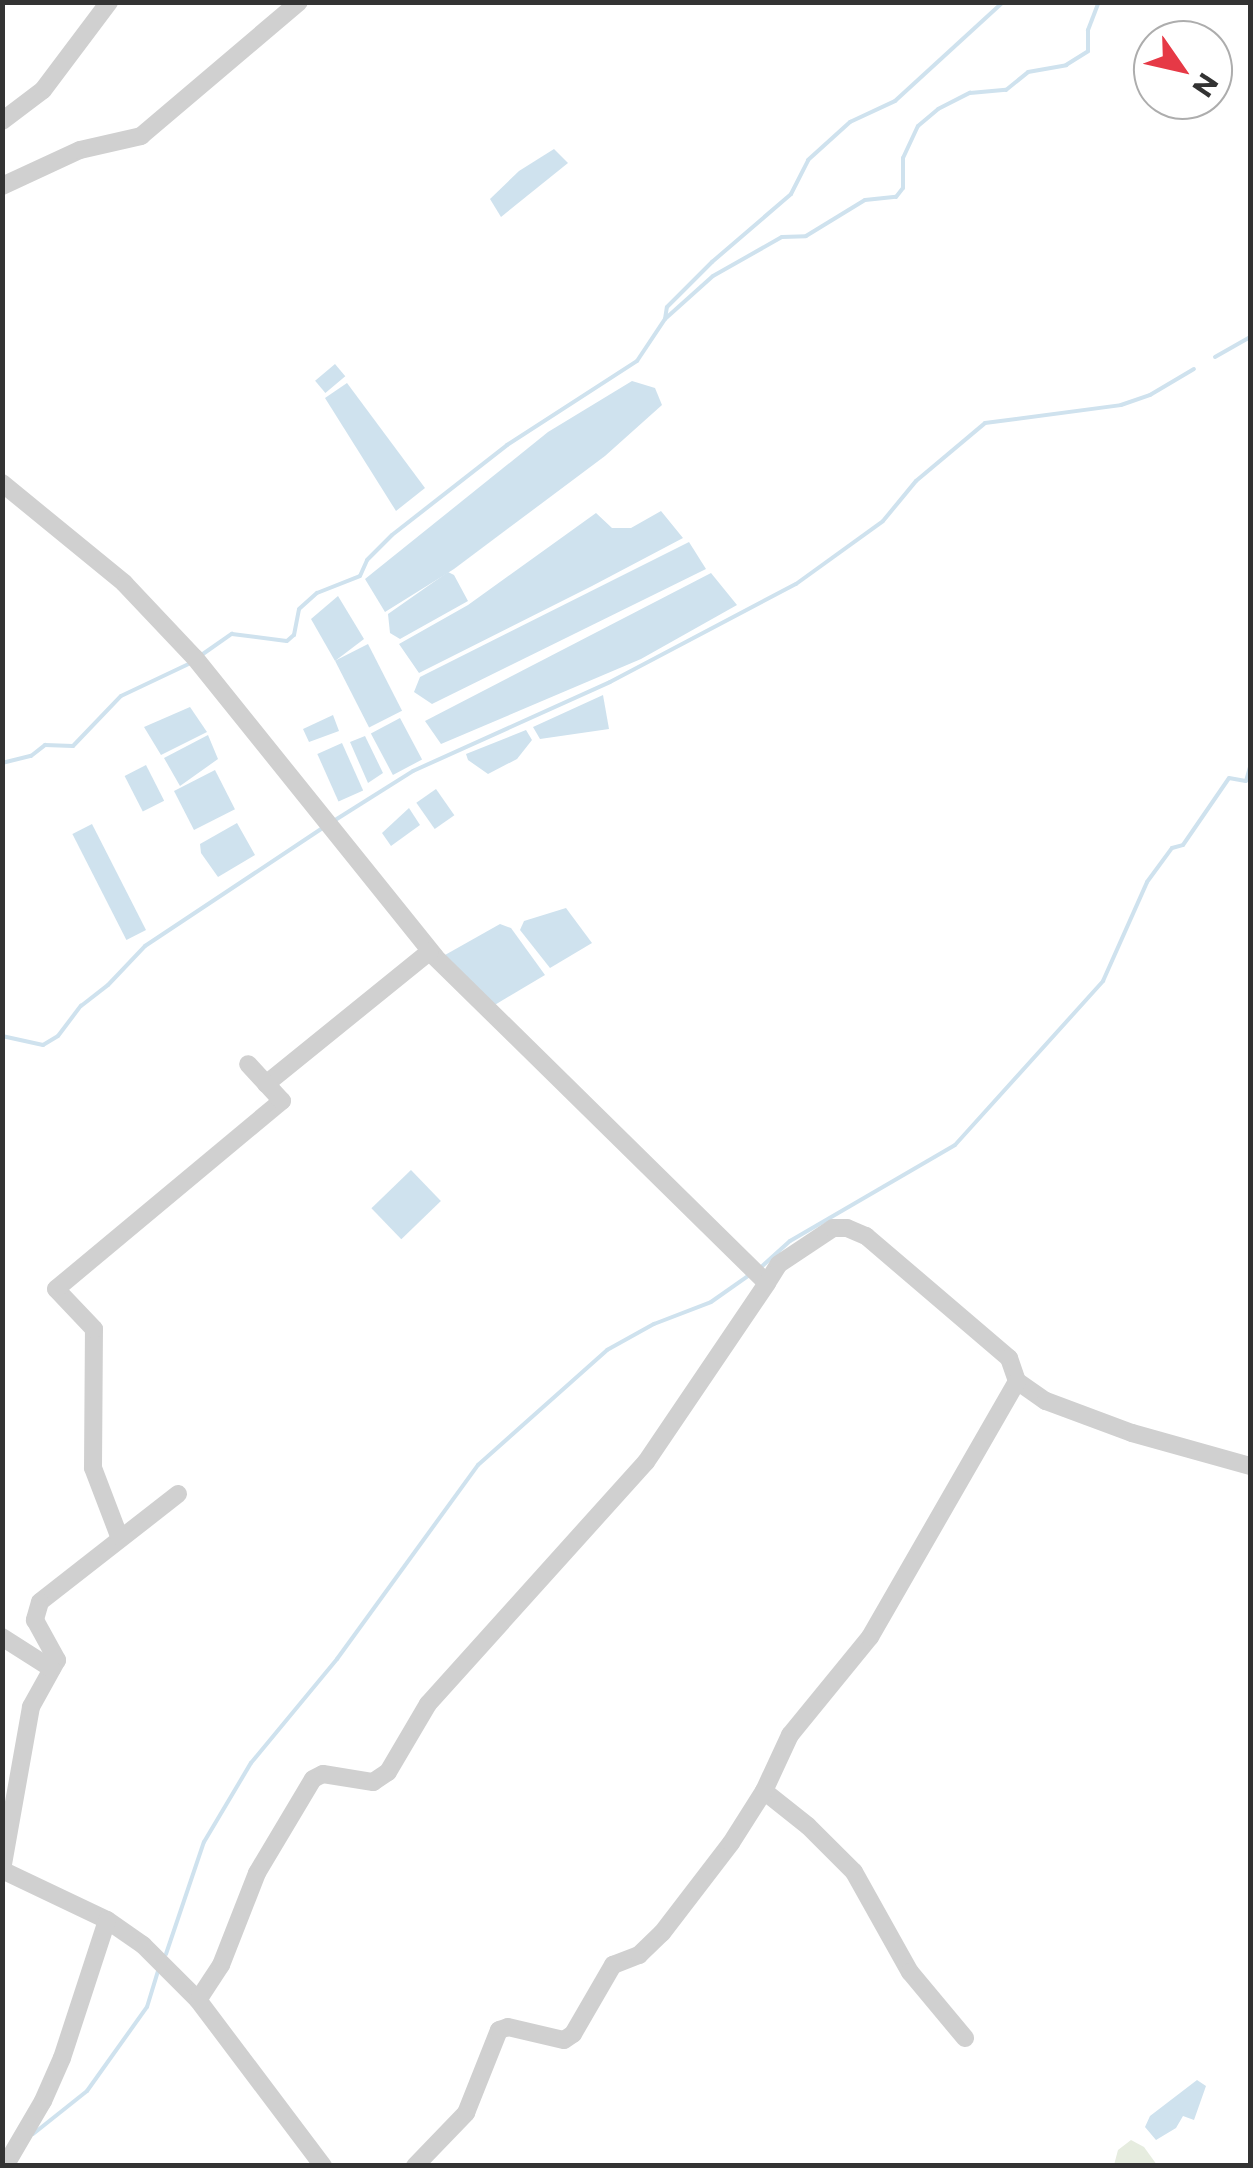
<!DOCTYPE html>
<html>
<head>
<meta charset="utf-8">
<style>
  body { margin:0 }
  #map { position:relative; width:1253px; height:2168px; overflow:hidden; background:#fff; font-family:Commissioner,sans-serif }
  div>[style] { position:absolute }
  .green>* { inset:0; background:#e6ecdf }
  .water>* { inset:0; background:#cfe2ee; transform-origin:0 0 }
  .stream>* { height:4px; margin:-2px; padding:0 2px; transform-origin:2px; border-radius:2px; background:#cfe2ee }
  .minor>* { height:18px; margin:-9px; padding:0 9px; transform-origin:9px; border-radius:9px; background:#d0d0d0 }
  span { translate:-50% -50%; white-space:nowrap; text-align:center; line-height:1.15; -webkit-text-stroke:10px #fff; paint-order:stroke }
  .frame { position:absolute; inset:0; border:5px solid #333; pointer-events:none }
  .north { position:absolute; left:1133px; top:20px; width:100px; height:100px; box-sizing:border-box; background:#fff; border:2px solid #adadad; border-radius:50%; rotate:124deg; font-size:28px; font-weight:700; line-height:40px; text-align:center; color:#333 }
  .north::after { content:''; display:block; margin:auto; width:35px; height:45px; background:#e63946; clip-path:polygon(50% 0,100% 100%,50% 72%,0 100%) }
</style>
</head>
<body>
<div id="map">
  <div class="green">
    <div style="clip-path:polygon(1131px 2140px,1144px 2147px,1157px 2165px,1114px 2165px,1118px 2150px)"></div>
  </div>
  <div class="water">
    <div style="clip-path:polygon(554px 149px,568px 163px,501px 217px,490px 199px,519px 171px)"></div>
    <div style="left:335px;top:364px;width:16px;height:26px;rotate:50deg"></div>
    <div style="clip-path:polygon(632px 381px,655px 388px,662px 405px,605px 456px,454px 569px,385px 612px,365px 579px,548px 432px)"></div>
    <div style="clip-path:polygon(347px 383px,425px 488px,396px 511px,325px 398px)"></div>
    <div style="clip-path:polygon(661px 511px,683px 538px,592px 586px,419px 673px,399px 644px,468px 605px,596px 513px,612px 528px,631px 528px)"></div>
    <div style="clip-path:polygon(689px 542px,706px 569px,432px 704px,414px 692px,420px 677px)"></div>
    <div style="clip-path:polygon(448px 572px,454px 575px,468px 601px,400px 639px,390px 633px,388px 614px)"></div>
    <div style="clip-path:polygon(711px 573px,737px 605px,641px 659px,441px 744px,425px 721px)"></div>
    <div style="clip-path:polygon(338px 596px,364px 639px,335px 661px,311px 619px)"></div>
    <div style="left:368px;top:644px;width:75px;height:37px;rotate:63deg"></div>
    <div style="clip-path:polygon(603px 695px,609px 729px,540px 739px,533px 727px)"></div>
    <div style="clip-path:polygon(190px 707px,207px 732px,161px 755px,144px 727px)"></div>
    <div style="clip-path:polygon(333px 715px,339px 731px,309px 742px,303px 729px)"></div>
    <div style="left:400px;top:718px;width:47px;height:33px;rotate:62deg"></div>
    <div style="clip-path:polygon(526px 730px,532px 740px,517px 759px,488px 774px,468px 760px,466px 754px)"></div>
    <div style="clip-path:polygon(208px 735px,218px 759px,180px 786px,164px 758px)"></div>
    <div style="clip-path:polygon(365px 736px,383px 773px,368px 783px,350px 742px)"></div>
    <div style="left:342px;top:743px;width:52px;height:27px;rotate:66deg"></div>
    <div style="left:146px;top:765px;width:40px;height:24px;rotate:63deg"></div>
    <div style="left:215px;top:770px;width:44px;height:46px;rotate:63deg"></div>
    <div style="left:436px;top:789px;width:32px;height:24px;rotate:55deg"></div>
    <div style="clip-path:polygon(409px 808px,420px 825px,391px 846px,382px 833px)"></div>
    <div style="clip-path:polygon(237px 823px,255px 855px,218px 877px,201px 853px,200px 844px)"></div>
    <div style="left:92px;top:824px;width:119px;height:22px;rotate:63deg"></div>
    <div style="clip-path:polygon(566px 908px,592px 943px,550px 968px,520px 930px,524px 921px)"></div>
    <div style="clip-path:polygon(500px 924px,511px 928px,545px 975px,493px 1006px,445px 955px)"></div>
    <div style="left:411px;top:1170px;width:43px;height:55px;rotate:46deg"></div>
    <div style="clip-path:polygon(1197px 2080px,1206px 2086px,1194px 2120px,1183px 2116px,1176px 2128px,1156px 2140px,1145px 2127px,1150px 2116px)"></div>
  </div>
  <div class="stream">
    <div style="left:665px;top:319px;width:12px;rotate:-81deg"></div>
    <div style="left:667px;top:307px;width:64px;rotate:-45deg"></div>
    <div style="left:712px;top:262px;width:104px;rotate:-40.7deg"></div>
    <div style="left:791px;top:194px;width:38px;rotate:-63deg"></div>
    <div style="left:808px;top:160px;width:57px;rotate:-42.1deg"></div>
    <div style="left:850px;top:122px;width:50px;rotate:-25deg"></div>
    <div style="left:895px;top:101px;width:147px;rotate:-42.5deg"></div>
    <div style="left:1215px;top:357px;width:40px;rotate:-29.7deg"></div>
    <div style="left:200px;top:656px;width:39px;rotate:-35deg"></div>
    <div style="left:232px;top:634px;width:55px;rotate:7.3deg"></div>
    <div style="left:287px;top:641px;width:9px;rotate:-41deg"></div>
    <div style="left:294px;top:635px;width:26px;rotate:-79deg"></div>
    <div style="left:299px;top:609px;width:24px;rotate:-42deg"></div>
    <div style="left:317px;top:593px;width:46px;rotate:-21.6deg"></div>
    <div style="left:360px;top:576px;width:17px;rotate:-66deg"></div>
    <div style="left:367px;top:560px;width:35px;rotate:-45deg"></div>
    <div style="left:392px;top:535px;width:146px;rotate:-38deg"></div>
    <div style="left:507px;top:445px;width:155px;rotate:-32.9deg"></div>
    <div style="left:637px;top:361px;width:50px;rotate:-56.3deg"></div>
    <div style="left:665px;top:319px;width:64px;rotate:-41.9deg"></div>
    <div style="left:713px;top:276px;width:79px;rotate:-29.5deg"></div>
    <div style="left:782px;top:237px;width:24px;rotate:-2deg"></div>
    <div style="left:806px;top:236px;width:69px;rotate:-31.4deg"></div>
    <div style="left:865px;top:200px;width:31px;rotate:-6deg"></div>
    <div style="left:896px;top:197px;width:11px;rotate:-52deg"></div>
    <div style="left:903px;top:188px;width:30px;rotate:-90deg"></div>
    <div style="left:903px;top:158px;width:35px;rotate:-65deg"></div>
    <div style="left:918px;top:126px;width:26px;rotate:-40deg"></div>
    <div style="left:938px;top:109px;width:36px;rotate:-27deg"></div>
    <div style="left:970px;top:93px;width:36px;rotate:-5deg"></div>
    <div style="left:1006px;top:90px;width:28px;rotate:-39deg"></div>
    <div style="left:1028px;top:72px;width:39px;rotate:-10deg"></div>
    <div style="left:1066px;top:65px;width:26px;rotate:-32deg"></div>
    <div style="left:1088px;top:51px;width:21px;rotate:-90deg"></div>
    <div style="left:1088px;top:30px;width:30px;rotate:-69deg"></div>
    <div style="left:2px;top:763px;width:30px;rotate:-14deg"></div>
    <div style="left:31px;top:756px;width:18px;rotate:-38deg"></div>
    <div style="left:45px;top:745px;width:28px;rotate:2deg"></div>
    <div style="left:73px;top:746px;width:69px;rotate:-46.2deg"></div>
    <div style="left:121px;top:696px;width:80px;rotate:-25.3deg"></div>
    <div style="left:332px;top:822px;width:96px;rotate:-32.2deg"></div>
    <div style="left:413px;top:771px;width:216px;rotate:-24.3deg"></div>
    <div style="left:610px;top:682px;width:210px;rotate:-27.8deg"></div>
    <div style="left:796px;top:584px;width:107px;rotate:-35.9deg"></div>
    <div style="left:883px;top:521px;width:52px;rotate:-50.5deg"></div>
    <div style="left:916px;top:481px;width:90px;rotate:-40deg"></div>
    <div style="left:985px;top:423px;width:137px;rotate:-7.5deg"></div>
    <div style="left:1121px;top:405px;width:31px;rotate:-19deg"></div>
    <div style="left:1150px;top:395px;width:51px;rotate:-30.6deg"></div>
    <div style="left:2px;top:1036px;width:42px;rotate:12.4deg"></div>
    <div style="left:43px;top:1045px;width:17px;rotate:-31deg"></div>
    <div style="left:58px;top:1036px;width:38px;rotate:-53deg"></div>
    <div style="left:81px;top:1006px;width:34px;rotate:-38deg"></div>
    <div style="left:108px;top:985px;width:54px;rotate:-46.5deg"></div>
    <div style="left:145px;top:946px;width:215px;rotate:-33.6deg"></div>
    <div style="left:759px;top:1269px;width:42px;rotate:-42.1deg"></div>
    <div style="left:790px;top:1241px;width:191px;rotate:-30.2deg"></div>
    <div style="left:955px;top:1145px;width:221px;rotate:-47.9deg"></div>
    <div style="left:1103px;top:981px;width:108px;rotate:-66deg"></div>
    <div style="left:1147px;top:882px;width:42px;rotate:-53.7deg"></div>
    <div style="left:1172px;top:848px;width:11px;rotate:-15deg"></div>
    <div style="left:1183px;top:845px;width:81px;rotate:-55.5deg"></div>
    <div style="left:1229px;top:778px;width:17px;rotate:10deg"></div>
    <div style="left:1246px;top:781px;width:15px;rotate:-74deg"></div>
    <div style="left:166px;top:1954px;width:118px;rotate:-71.3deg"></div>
    <div style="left:204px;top:1842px;width:92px;rotate:-59.3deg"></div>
    <div style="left:251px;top:1763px;width:135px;rotate:-50.4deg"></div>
    <div style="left:337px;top:1659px;width:240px;rotate:-54deg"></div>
    <div style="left:478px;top:1465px;width:173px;rotate:-41.7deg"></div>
    <div style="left:607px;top:1350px;width:54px;rotate:-29deg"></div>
    <div style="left:654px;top:1324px;width:61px;rotate:-21.1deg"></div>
    <div style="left:711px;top:1302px;width:45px;rotate:-35.1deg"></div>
    <div style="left:33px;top:2134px;width:69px;rotate:-38.5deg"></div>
    <div style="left:87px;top:2091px;width:103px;rotate:-54.5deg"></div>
    <div style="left:147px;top:2007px;width:38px;rotate:-73deg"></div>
  </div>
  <div class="minor">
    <div style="left:2px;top:121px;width:51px;rotate:-37.1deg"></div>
    <div style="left:43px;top:90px;width:110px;rotate:-53.1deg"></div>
    <div style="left:2px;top:186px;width:86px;rotate:-24.8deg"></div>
    <div style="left:80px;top:150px;width:63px;rotate:-12.9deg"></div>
    <div style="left:141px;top:136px;width:207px;rotate:-40.3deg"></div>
    <div style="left:2px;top:483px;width:158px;rotate:39.3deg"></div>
    <div style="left:124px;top:583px;width:103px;rotate:46.6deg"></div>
    <div style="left:195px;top:658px;width:383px;rotate:51.2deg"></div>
    <div style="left:435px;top:957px;width:465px;rotate:44.5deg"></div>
    <div style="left:767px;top:1283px;width:22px;rotate:-58deg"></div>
    <div style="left:779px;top:1264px;width:65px;rotate:-33.7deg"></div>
    <div style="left:833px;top:1228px;width:14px"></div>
    <div style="left:847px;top:1228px;width:21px;rotate:23deg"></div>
    <div style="left:866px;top:1236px;width:188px;rotate:40.5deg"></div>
    <div style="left:1009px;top:1358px;width:24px;rotate:71deg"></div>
    <div style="left:1017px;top:1381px;width:35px;rotate:35deg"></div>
    <div style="left:1046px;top:1401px;width:92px;rotate:20.4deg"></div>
    <div style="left:1132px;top:1433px;width:123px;rotate:15.6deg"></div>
    <div style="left:266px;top:1084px;width:211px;rotate:-39deg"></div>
    <div style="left:178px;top:1494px;width:175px;rotate:142deg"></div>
    <div style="left:40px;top:1602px;width:19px;rotate:106deg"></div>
    <div style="left:35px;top:1620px;width:46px;rotate:61.2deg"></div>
    <div style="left:57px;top:1660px;width:54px;rotate:119deg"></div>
    <div style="left:31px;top:1707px;width:166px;rotate:100.1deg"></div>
    <div style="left:2px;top:1870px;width:116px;rotate:25.5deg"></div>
    <div style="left:107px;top:1920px;width:44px;rotate:34.8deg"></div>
    <div style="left:143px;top:1945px;width:78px;rotate:45deg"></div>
    <div style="left:198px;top:2000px;width:208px;rotate:53deg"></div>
    <div style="left:119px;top:1536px;width:73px;rotate:-110.9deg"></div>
    <div style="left:93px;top:1468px;width:139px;rotate:-89.6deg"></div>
    <div style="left:94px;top:1329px;width:55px;rotate:-133.5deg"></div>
    <div style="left:56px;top:1289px;width:294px;rotate:-39.8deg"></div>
    <div style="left:282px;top:1101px;width:50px;rotate:-132.6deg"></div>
    <div style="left:2px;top:1637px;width:59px;rotate:32.6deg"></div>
    <div style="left:764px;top:1791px;width:56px;rotate:38.5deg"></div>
    <div style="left:808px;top:1826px;width:65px;rotate:45deg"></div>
    <div style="left:854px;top:1872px;width:115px;rotate:60.8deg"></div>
    <div style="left:910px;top:1972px;width:86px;rotate:50.2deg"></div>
    <div style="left:198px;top:2000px;width:42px;rotate:-56.7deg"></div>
    <div style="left:221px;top:1965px;width:99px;rotate:-68.6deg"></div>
    <div style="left:257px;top:1873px;width:109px;rotate:-59.2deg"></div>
    <div style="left:313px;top:1779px;width:11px;rotate:-27deg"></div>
    <div style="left:323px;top:1774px;width:51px;rotate:9.1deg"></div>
    <div style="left:373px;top:1782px;width:18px;rotate:-34deg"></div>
    <div style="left:388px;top:1772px;width:79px;rotate:-59.5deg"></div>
    <div style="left:428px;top:1704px;width:326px;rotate:-48deg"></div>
    <div style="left:646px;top:1462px;width:216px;rotate:-55.9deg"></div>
    <div style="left:5px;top:2166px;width:75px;rotate:-59.7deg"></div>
    <div style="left:43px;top:2101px;width:47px;rotate:-66.2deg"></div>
    <div style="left:62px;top:2058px;width:145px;rotate:-71.9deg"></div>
    <div style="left:415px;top:2166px;width:74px;rotate:-46.1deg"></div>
    <div style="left:466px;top:2113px;width:89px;rotate:-68.3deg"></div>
    <div style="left:499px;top:2030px;width:9px;rotate:-18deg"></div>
    <div style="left:508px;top:2027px;width:57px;rotate:13.1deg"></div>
    <div style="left:564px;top:2040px;width:11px;rotate:-34deg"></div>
    <div style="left:573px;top:2034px;width:80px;rotate:-59.9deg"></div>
    <div style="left:613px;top:1965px;width:28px;rotate:-21deg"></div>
    <div style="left:639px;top:1955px;width:32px;rotate:-44deg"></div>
    <div style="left:662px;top:1933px;width:113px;rotate:-52.5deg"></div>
    <div style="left:731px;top:1843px;width:62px;rotate:-57.6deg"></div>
    <div style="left:764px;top:1791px;width:62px;rotate:-65.1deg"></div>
    <div style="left:790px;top:1735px;width:127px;rotate:-50.8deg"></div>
    <div style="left:870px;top:1637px;width:295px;rotate:-60.1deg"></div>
  </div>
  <div class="frame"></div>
  <div class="north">N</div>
</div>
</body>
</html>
